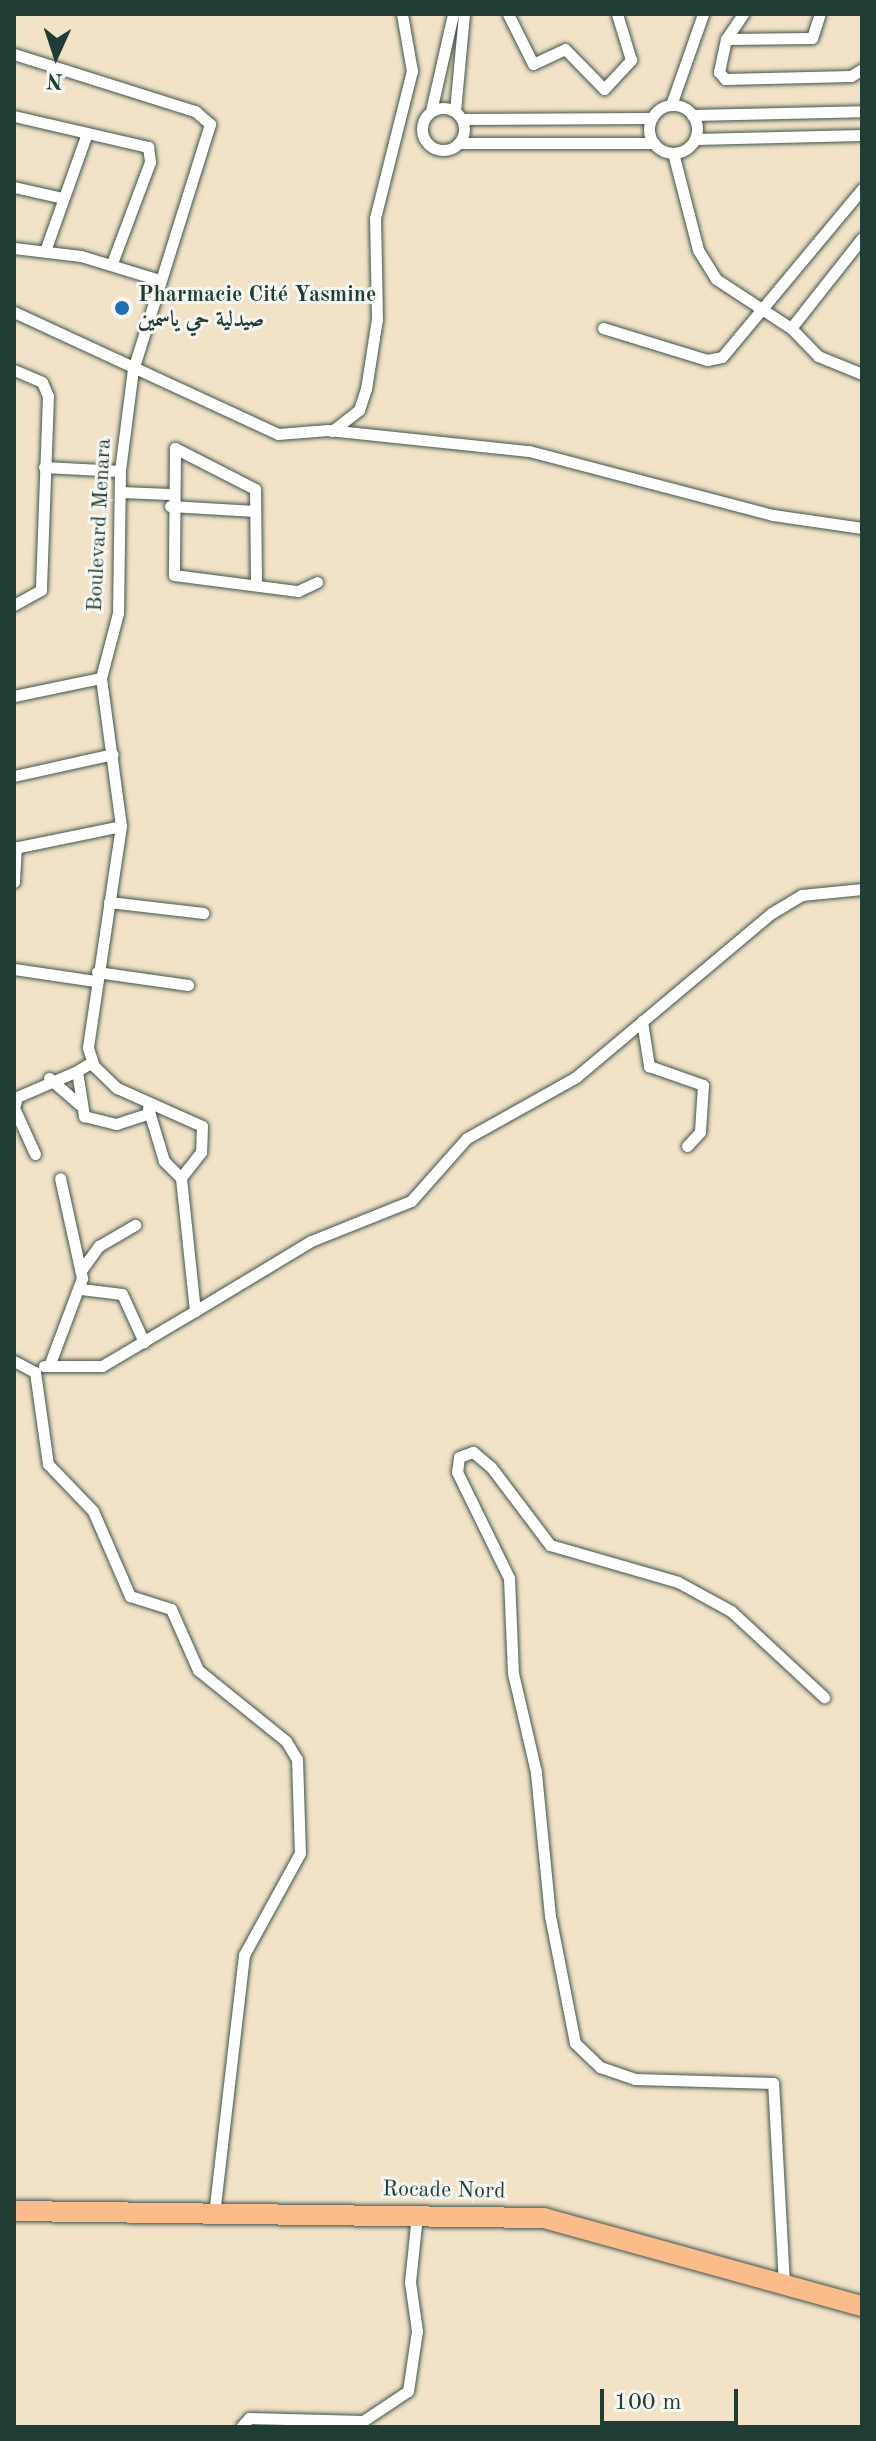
<!DOCTYPE html>
<html>
<head>
<meta charset="utf-8">
<style>
  body { margin:0 }
  #map { position:relative; width:876px; height:2441px; overflow:hidden; background:#f2e2c8; font-family:"Old Standard TT",Amiri,serif }
  div>[style] { position:absolute }
  .roads { filter:drop-shadow(0 0 2px #3f564a) drop-shadow(0 0 2px #3f564a) }
  .street>* { height:11px; margin:-5.5px; padding:0 5.5px; transform-origin:5.5px; border-radius:5.5px; background:#fff }
  .street>.ring { margin:-5.5px; padding:0; box-sizing:content-box; background:none; border:11px solid #fff; border-radius:50% }
  .highway>* { height:20px; margin:-10px; padding:0 10px; transform-origin:10px; border-radius:10px; background:#fabc8b }
  .dots>* { width:22px; height:22px; translate:-50% -50%; box-sizing:border-box; border:4px solid #f6f6f2; border-radius:50% }
  span { translate:-50% -50%; white-space:nowrap; text-align:center; line-height:1.15; -webkit-text-stroke:6px #f6f6f2; paint-order:stroke }
  .poi-label { font-size:22px; color:#1f3d34; font-weight:700 }
  .left { translate:0 -50%; text-align:left }
  .street-label { font-size:22px; color:#1f3d34 }
  .frame { position:absolute; inset:0; border:16px solid #1f3d34; pointer-events:none }
  .north { position:absolute; left:16px; top:16px; width:80px; height:80px; -webkit-text-stroke:6px #f6f6f2; paint-order:stroke; rotate:183deg; font-size:22px; font-weight:700; line-height:32px; text-align:center; color:#1f3d34 }
  .north::after { content:''; display:block; margin:auto; width:28px; height:36px; background:#1f3d34; clip-path:polygon(50% 0,100% 100%,50% 72%,0 100%) }
  .scale { position:absolute; left:600px; top:2389px; width:138px; height:36px; box-sizing:border-box; border:4px solid #1f3d34; border-top:0; padding-left:10px; font-size:24px; line-height:28px; white-space:nowrap; color:#1f3d34; -webkit-text-stroke:6px #f6f6f2; paint-order:stroke }
</style>
</head>
<body>
<div id="map">
  <div class="roads">
    <div class="street">
      <div style="left:508px;top:14px;width:56px;rotate:63.4deg"></div>
      <div style="left:533px;top:64px;width:35px;rotate:-25deg"></div>
      <div style="left:565px;top:49px;width:56px;rotate:45.7deg"></div>
      <div style="left:604px;top:89px;width:40px;rotate:-47deg"></div>
      <div style="left:631px;top:60px;width:48px;rotate:-106.9deg"></div>
      <div style="left:743px;top:14px;width:30px;rotate:124deg"></div>
      <div style="left:726px;top:39px;width:34px;rotate:102deg"></div>
      <div style="left:719px;top:72px;width:9px;rotate:49deg"></div>
      <div style="left:725px;top:79px;width:126px;rotate:-1.4deg"></div>
      <div style="left:851px;top:76px;width:13px;rotate:-32deg"></div>
      <div style="left:726px;top:39px;width:86px;rotate:-0.7deg"></div>
      <div style="left:812px;top:38px;width:25px;rotate:-72deg"></div>
      <div style="left:14px;top:54px;width:190px;rotate:17.5deg"></div>
      <div style="left:195px;top:111px;width:20px;rotate:41deg"></div>
      <div style="left:210px;top:124px;width:257px;rotate:107.4deg"></div>
      <div style="left:133px;top:369px;width:103px;rotate:97.3deg"></div>
      <div style="left:120px;top:471px;width:142px;rotate:90.8deg"></div>
      <div style="left:118px;top:613px;width:67px;rotate:104.7deg"></div>
      <div style="left:101px;top:678px;width:149px;rotate:82.3deg"></div>
      <div style="left:121px;top:826px;width:224px;rotate:98.5deg"></div>
      <div style="left:88px;top:1048px;width:19px;rotate:72deg"></div>
      <div style="left:94px;top:1066px;width:32px;rotate:44deg"></div>
      <div style="left:117px;top:1088px;width:93px;rotate:24.1deg"></div>
      <div style="left:202px;top:1126px;width:26px;rotate:92deg"></div>
      <div style="left:201px;top:1152px;width:33px;rotate:128deg"></div>
      <div style="left:181px;top:1178px;width:134px;rotate:84deg"></div>
      <div style="left:195px;top:1311px;width:135px;rotate:-31.1deg"></div>
      <div style="left:311px;top:1241px;width:108px;rotate:-21.8deg"></div>
      <div style="left:411px;top:1201px;width:84px;rotate:-48.4deg"></div>
      <div style="left:467px;top:1138px;width:125px;rotate:-29.2deg"></div>
      <div style="left:576px;top:1077px;width:253px;rotate:-40deg"></div>
      <div style="left:770px;top:914px;width:37px;rotate:-31deg"></div>
      <div style="left:802px;top:895px;width:60px;rotate:-5.7deg"></div>
      <div style="left:671px;top:105px;width:96px;rotate:-70.6deg"></div>
      <div class="ring" style="left:649px;top:105px;width:37px;height:37px"></div>
      <div class="ring" style="left:422px;top:108px;width:31px;height:31px"></div>
      <div style="left:431px;top:111px;width:99px;rotate:-77.2deg"></div>
      <div style="left:455px;top:111px;width:97px;rotate:-84.7deg"></div>
      <div style="left:692px;top:115px;width:170px;rotate:-1.3deg"></div>
      <div style="left:14px;top:116px;width:138px;rotate:13deg"></div>
      <div style="left:148px;top:147px;width:15px;rotate:82deg"></div>
      <div style="left:150px;top:162px;width:108px;rotate:110.6deg"></div>
      <div style="left:462px;top:119px;width:190px;rotate:-0.3deg"></div>
      <div style="left:695px;top:139px;width:167px;rotate:-1.4deg"></div>
      <div style="left:459px;top:143px;width:195px"></div>
      <div style="left:673px;top:153px;width:100px;rotate:75.5deg"></div>
      <div style="left:698px;top:250px;width:34px;rotate:58deg"></div>
      <div style="left:716px;top:279px;width:90px;rotate:33.2deg"></div>
      <div style="left:791px;top:328px;width:39px;rotate:46deg"></div>
      <div style="left:818px;top:356px;width:48px;rotate:22.2deg"></div>
      <div style="left:14px;top:187px;width:50px;rotate:12.7deg"></div>
      <div style="left:14px;top:248px;width:67px;rotate:6.8deg"></div>
      <div style="left:81px;top:256px;width:82px;rotate:17.1deg"></div>
      <div style="left:45px;top:251px;width:125px;rotate:-70.4deg"></div>
      <div style="left:14px;top:312px;width:291px;rotate:24.8deg"></div>
      <div style="left:278px;top:434px;width:50px;rotate:-4.6deg"></div>
      <div style="left:328px;top:430px;width:202px;rotate:6deg"></div>
      <div style="left:529px;top:451px;width:252px;rotate:14.7deg"></div>
      <div style="left:773px;top:515px;width:90px;rotate:8.3deg"></div>
      <div style="left:603px;top:328px;width:109px;rotate:17.1deg"></div>
      <div style="left:707px;top:360px;width:15px;rotate:-11deg"></div>
      <div style="left:722px;top:357px;width:219px;rotate:-50.2deg"></div>
      <div style="left:791px;top:328px;width:115px;rotate:-51.7deg"></div>
      <div style="left:14px;top:370px;width:30px;rotate:23deg"></div>
      <div style="left:42px;top:382px;width:15px;rotate:67deg"></div>
      <div style="left:48px;top:396px;width:194px;rotate:92.1deg"></div>
      <div style="left:41px;top:590px;width:31px;rotate:151deg"></div>
      <div style="left:332px;top:431px;width:34px;rotate:-38deg"></div>
      <div style="left:359px;top:410px;width:22px;rotate:-72deg"></div>
      <div style="left:366px;top:389px;width:71px;rotate:-81.1deg"></div>
      <div style="left:377px;top:319px;width:101px;rotate:-91.1deg"></div>
      <div style="left:375px;top:218px;width:152px;rotate:-75.9deg"></div>
      <div style="left:412px;top:71px;width:58px;rotate:-100deg"></div>
      <div style="left:44px;top:467px;width:76px;rotate:3deg"></div>
      <div style="left:120px;top:492px;width:50px;rotate:2.3deg"></div>
      <div style="left:170px;top:506px;width:85px;rotate:3.4deg"></div>
      <div style="left:256px;top:582px;width:93px;rotate:-90.6deg"></div>
      <div style="left:255px;top:489px;width:90px;rotate:-152.9deg"></div>
      <div style="left:175px;top:448px;width:127px;rotate:90.5deg"></div>
      <div style="left:174px;top:575px;width:125px;rotate:7.4deg"></div>
      <div style="left:298px;top:591px;width:21px;rotate:-25deg"></div>
      <div style="left:14px;top:696px;width:89px;rotate:-11.7deg"></div>
      <div style="left:14px;top:776px;width:101px;rotate:-12.5deg"></div>
      <div style="left:14px;top:848px;width:109px;rotate:-11.6deg"></div>
      <div style="left:14px;top:882px;width:35px;rotate:-87deg"></div>
      <div style="left:109px;top:902px;width:95px;rotate:6.7deg"></div>
      <div style="left:14px;top:969px;width:82px;rotate:8.4deg"></div>
      <div style="left:97px;top:972px;width:92px;rotate:8.1deg"></div>
      <div style="left:642px;top:1021px;width:46px;rotate:81.2deg"></div>
      <div style="left:649px;top:1066px;width:57px;rotate:19.4deg"></div>
      <div style="left:703px;top:1085px;width:47px;rotate:93.7deg"></div>
      <div style="left:700px;top:1132px;width:19px;rotate:133deg"></div>
      <div style="left:92px;top:1062px;width:17px;rotate:149deg"></div>
      <div style="left:77px;top:1071px;width:46px;rotate:81.2deg"></div>
      <div style="left:84px;top:1116px;width:33px;rotate:14deg"></div>
      <div style="left:116px;top:1124px;width:35px;rotate:-18deg"></div>
      <div style="left:49px;top:1078px;width:41px;rotate:41.1deg"></div>
      <div style="left:148px;top:1108px;width:55px;rotate:73.2deg"></div>
      <div style="left:164px;top:1161px;width:24px;rotate:45deg"></div>
      <div style="left:35px;top:1154px;width:51px;rotate:-114.5deg"></div>
      <div style="left:14px;top:1108px;width:11px;rotate:-75deg"></div>
      <div style="left:17px;top:1097px;width:65px;rotate:-23.4deg"></div>
      <div style="left:82px;top:1269px;width:29px;rotate:-54deg"></div>
      <div style="left:99px;top:1246px;width:42px;rotate:-30.3deg"></div>
      <div style="left:81px;top:1289px;width:41px;rotate:7deg"></div>
      <div style="left:122px;top:1294px;width:53px;rotate:65.4deg"></div>
      <div style="left:14px;top:1361px;width:24px;rotate:28deg"></div>
      <div style="left:35px;top:1372px;width:93px;rotate:82deg"></div>
      <div style="left:48px;top:1464px;width:65px;rotate:46.2deg"></div>
      <div style="left:93px;top:1511px;width:93px;rotate:66.5deg"></div>
      <div style="left:130px;top:1596px;width:43px;rotate:17.6deg"></div>
      <div style="left:171px;top:1609px;width:67px;rotate:66.1deg"></div>
      <div style="left:198px;top:1670px;width:113px;rotate:38.9deg"></div>
      <div style="left:286px;top:1741px;width:21px;rotate:59deg"></div>
      <div style="left:297px;top:1759px;width:94px;rotate:88.2deg"></div>
      <div style="left:300px;top:1853px;width:116px;rotate:118.8deg"></div>
      <div style="left:244px;top:1955px;width:260px;rotate:96.6deg"></div>
      <div style="left:44px;top:1366px;width:58px"></div>
      <div style="left:102px;top:1366px;width:108px;rotate:-30.6deg"></div>
      <div style="left:49px;top:1366px;width:94px;rotate:-69.4deg"></div>
      <div style="left:82px;top:1278px;width:102px;rotate:-102.4deg"></div>
      <div style="left:784px;top:2284px;width:201px;rotate:-93.1deg"></div>
      <div style="left:773px;top:2083px;width:138px;rotate:-178.3deg"></div>
      <div style="left:635px;top:2079px;width:37px;rotate:-161deg"></div>
      <div style="left:600px;top:2067px;width:35px;rotate:-136deg"></div>
      <div style="left:575px;top:2043px;width:129px;rotate:-101.1deg"></div>
      <div style="left:550px;top:1916px;width:145px;rotate:-95.6deg"></div>
      <div style="left:536px;top:1772px;width:102px;rotate:-103.1deg"></div>
      <div style="left:513px;top:1673px;width:95px;rotate:-92.4deg"></div>
      <div style="left:509px;top:1578px;width:118px;rotate:-116.1deg"></div>
      <div style="left:457px;top:1472px;width:15px;rotate:-82deg"></div>
      <div style="left:459px;top:1457px;width:15px;rotate:-20deg"></div>
      <div style="left:473px;top:1452px;width:23px;rotate:40deg"></div>
      <div style="left:491px;top:1467px;width:98px;rotate:52.9deg"></div>
      <div style="left:550px;top:1545px;width:133px;rotate:16.1deg"></div>
      <div style="left:678px;top:1582px;width:60px;rotate:28.7deg"></div>
      <div style="left:731px;top:1611px;width:127px;rotate:42.8deg"></div>
      <div style="left:241px;top:2427px;width:12px;rotate:-48deg"></div>
      <div style="left:249px;top:2418px;width:114px;rotate:1.5deg"></div>
      <div style="left:363px;top:2421px;width:54px;rotate:-33.7deg"></div>
      <div style="left:408px;top:2391px;width:61px;rotate:-81.5deg"></div>
      <div style="left:417px;top:2331px;width:49px;rotate:-98.1deg"></div>
      <div style="left:410px;top:2282px;width:67px;rotate:-84deg"></div>
    </div>
    <div class="highway">
      <div style="left:14px;top:2211px;width:530px;rotate:0.76deg"></div>
      <div style="left:544px;top:2218px;width:330px;rotate:15.5deg"></div>
    </div>
  </div>
  <div class="dots">
    <div style="left:122px;top:308px;background:#1f6fb2"></div>
  </div>
  <div class="poi-label">
    <span class="left" style="left:138px;top:308px">Pharmacie Cité Yasmine<br>صيدلية حي ياسمين</span>
  </div>
  <div class="street-label">
    <span style="left:100px;top:525px;rotate:-87deg">Boulevard Menara</span>
    <span style="left:444px;top:2191px;rotate:1deg">Rocade Nord</span>
  </div>
  <div class="frame"></div>
  <div class="north">N</div>
  <div class="scale">100 m</div>
</div>
</body>
</html>
